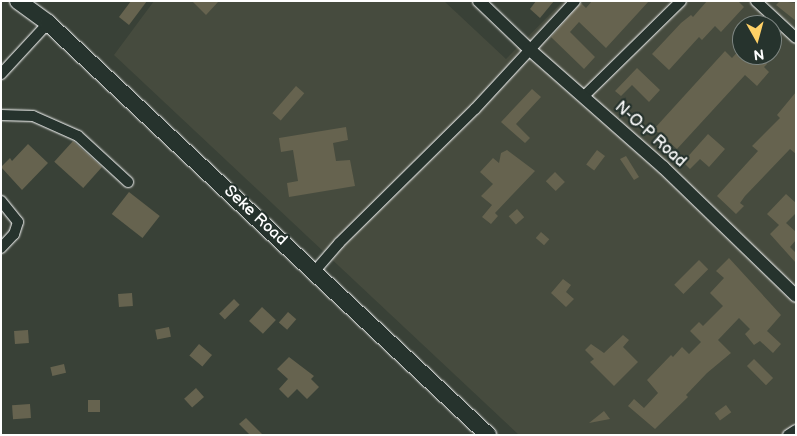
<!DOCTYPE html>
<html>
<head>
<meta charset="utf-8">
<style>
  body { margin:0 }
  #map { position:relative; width:797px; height:436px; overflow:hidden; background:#394137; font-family:"Balsamiq Sans",sans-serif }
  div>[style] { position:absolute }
  .built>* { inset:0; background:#464b3e }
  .building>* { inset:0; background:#66634f; transform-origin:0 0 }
  .roads { filter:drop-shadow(0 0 1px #fff) drop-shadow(0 0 1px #fff) }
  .minor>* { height:10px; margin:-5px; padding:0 5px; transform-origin:5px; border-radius:5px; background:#26332d }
  .tertiary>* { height:12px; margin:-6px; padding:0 6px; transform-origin:6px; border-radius:6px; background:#26332d }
  .primary>* { height:16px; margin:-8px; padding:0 8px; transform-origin:8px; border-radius:8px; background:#26332d }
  span { translate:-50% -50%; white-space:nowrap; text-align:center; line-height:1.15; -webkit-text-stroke:4.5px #26332d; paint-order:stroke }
  .street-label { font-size:16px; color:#fff }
  .frame { position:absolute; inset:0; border:2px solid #fff; pointer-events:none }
  .north { position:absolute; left:732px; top:15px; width:50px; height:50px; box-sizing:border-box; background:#26332d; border:1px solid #7d8581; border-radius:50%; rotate:173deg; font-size:14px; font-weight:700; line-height:20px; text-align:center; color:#fff }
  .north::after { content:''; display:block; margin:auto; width:18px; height:22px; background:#ffd166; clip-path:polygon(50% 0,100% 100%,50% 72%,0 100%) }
</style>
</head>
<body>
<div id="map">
  <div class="built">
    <div style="clip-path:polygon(evenodd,154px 1px,444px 1px,506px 59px,563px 1px,796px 1px,796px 435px,519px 435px,114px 55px,154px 1px,742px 25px,772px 25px,772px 55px,742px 55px,742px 25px)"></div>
  </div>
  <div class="building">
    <div style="clip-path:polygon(131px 1px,147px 1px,129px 25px,119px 17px)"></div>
    <div style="clip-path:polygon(192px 1px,219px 1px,206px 15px)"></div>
    <div style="clip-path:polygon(536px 1px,554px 1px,540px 18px,530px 9px)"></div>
    <div style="clip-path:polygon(592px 1px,649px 1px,606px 48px,579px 22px,570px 32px,595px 57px,584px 69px,551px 37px,581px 3px,586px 8px)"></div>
    <div style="clip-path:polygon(707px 1px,738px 1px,744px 7px,721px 32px,715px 26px,702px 40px,699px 37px,669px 70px,652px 54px,681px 23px,691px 15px,693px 17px)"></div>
    <div style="clip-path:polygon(780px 1px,796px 3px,796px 21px,776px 5px)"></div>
    <div style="clip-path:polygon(742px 47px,742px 55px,757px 55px,767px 64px,764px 67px,769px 72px,757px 86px,745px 75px,677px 149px,654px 129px,725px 51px,732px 58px)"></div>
    <div style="clip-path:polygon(637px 68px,660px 90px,649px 102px,632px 85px,621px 96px,615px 91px)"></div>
    <div style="left:296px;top:86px;width:11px;height:36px;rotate:41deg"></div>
    <div style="clip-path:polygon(532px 89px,541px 97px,516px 124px,530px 138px,525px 143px,501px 122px)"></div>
    <div style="clip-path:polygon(796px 92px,796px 154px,790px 149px,745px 196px,740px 203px,744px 206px,736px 214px,717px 196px,758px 151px,752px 146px,780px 118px,777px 115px)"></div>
    <div style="clip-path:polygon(346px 127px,348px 140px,333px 143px,336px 161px,350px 160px,355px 186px,289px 197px,287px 183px,298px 181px,293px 150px,281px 152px,279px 138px)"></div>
    <div style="clip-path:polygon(708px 134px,725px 149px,709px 167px,700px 159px,690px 169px,683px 162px)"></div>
    <div style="left:73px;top:141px;width:39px;height:28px;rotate:42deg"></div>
    <div style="clip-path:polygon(28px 144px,48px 163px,22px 190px,1px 167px,10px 158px,12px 161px)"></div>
    <div style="clip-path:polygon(507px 150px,535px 171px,495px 213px,498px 216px,491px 224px,482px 217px,492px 205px,481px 196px,493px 184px,480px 172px,493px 158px,499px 163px,501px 153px)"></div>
    <div style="left:597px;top:150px;width:10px;height:18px;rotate:37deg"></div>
    <div style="clip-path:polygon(626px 156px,639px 177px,634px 180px,620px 159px)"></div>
    <div style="left:555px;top:172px;width:14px;height:13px;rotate:45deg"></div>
    <div style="left:129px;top:192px;width:39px;height:28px;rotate:38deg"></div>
    <div style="clip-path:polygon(786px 194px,796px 203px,796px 213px,786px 223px,796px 232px,796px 240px,790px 247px,796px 253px,796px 263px,770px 234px,779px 225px,767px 214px)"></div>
    <div style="left:517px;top:209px;width:11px;height:11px;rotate:49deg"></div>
    <div style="left:541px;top:232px;width:11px;height:8px;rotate:41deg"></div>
    <div style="clip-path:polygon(729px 258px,781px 315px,767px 331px,781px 344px,773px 353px,760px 341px,754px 345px,745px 334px,750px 329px,739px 318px,718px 340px,731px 353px,707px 373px,686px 395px,688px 397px,655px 429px,628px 406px,634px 399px,644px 408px,658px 393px,647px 380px,671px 355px,673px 357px,682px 347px,689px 354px,701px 342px,690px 331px,699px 322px,703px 326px,723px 306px,710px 293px,724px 278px,716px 271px)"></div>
    <div style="left:699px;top:260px;width:13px;height:35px;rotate:45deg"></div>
    <div style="clip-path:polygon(563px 279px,571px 285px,566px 292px,574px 299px,566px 307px,551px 293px)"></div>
    <div style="left:132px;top:293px;width:13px;height:14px;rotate:86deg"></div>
    <div style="left:234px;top:299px;width:8px;height:21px;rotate:45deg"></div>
    <div style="left:262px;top:307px;width:19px;height:19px;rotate:43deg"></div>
    <div style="left:288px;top:312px;width:11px;height:14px;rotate:41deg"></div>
    <div style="left:169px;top:327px;width:10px;height:14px;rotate:79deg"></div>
    <div style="left:28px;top:330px;width:13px;height:14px;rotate:86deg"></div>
    <div style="clip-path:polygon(623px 335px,629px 340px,623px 347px,638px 362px,614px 386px,590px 362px,594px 359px,585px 350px,591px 344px,604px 353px)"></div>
    <div style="left:199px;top:344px;width:17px;height:15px;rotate:40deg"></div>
    <div style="clip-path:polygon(289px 357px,314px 376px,311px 379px,319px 387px,307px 399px,297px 389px,288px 398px,279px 389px,288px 379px,277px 369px)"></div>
    <div style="left:754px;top:359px;width:27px;height:10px;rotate:45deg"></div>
    <div style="left:64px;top:364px;width:9px;height:14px;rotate:77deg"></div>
    <div style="left:196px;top:388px;width:12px;height:16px;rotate:48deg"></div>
    <div style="left:88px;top:400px;width:12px;height:12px"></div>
    <div style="left:30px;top:404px;width:14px;height:18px;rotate:86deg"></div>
    <div style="left:726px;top:405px;width:9px;height:14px;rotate:54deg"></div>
    <div style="clip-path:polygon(604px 411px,610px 419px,589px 423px)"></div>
    <div style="clip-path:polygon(246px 418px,263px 435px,250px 435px,239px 424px)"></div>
  </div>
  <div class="roads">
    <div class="minor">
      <div style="left:756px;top:1px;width:54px;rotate:42.8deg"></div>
      <div style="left:1px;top:74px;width:69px;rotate:-47.3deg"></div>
      <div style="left:583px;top:97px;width:137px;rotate:-44.4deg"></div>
      <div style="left:1px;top:115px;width:32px;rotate:2deg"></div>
      <div style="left:33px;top:116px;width:49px;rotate:24deg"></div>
      <div style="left:78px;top:136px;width:68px;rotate:42.6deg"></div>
      <div style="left:1px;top:201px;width:27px;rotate:51deg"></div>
      <div style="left:18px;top:222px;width:13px;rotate:108deg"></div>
      <div style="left:14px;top:234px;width:19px;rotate:133deg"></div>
      <div style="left:314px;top:272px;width:38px;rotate:-49deg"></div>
      <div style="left:339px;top:243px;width:191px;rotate:-44.6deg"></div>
      <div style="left:475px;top:109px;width:147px;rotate:-47.2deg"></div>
      <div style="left:788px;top:435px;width:9px;rotate:-32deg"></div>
    </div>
    <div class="tertiary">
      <div style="left:479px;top:1px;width:69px;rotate:43.8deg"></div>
      <div style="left:529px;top:49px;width:179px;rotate:41.4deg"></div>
      <div style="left:663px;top:167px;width:185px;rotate:44.1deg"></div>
    </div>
    <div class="primary">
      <div style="left:18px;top:1px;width:37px;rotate:36deg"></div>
      <div style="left:48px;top:23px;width:603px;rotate:43.12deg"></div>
    </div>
  </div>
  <div class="street-label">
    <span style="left:650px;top:135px;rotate:42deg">N-O-P Road</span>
    <span style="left:255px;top:216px;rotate:43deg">Seke Road</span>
  </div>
  <div class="frame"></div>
  <div class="north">N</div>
</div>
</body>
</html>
